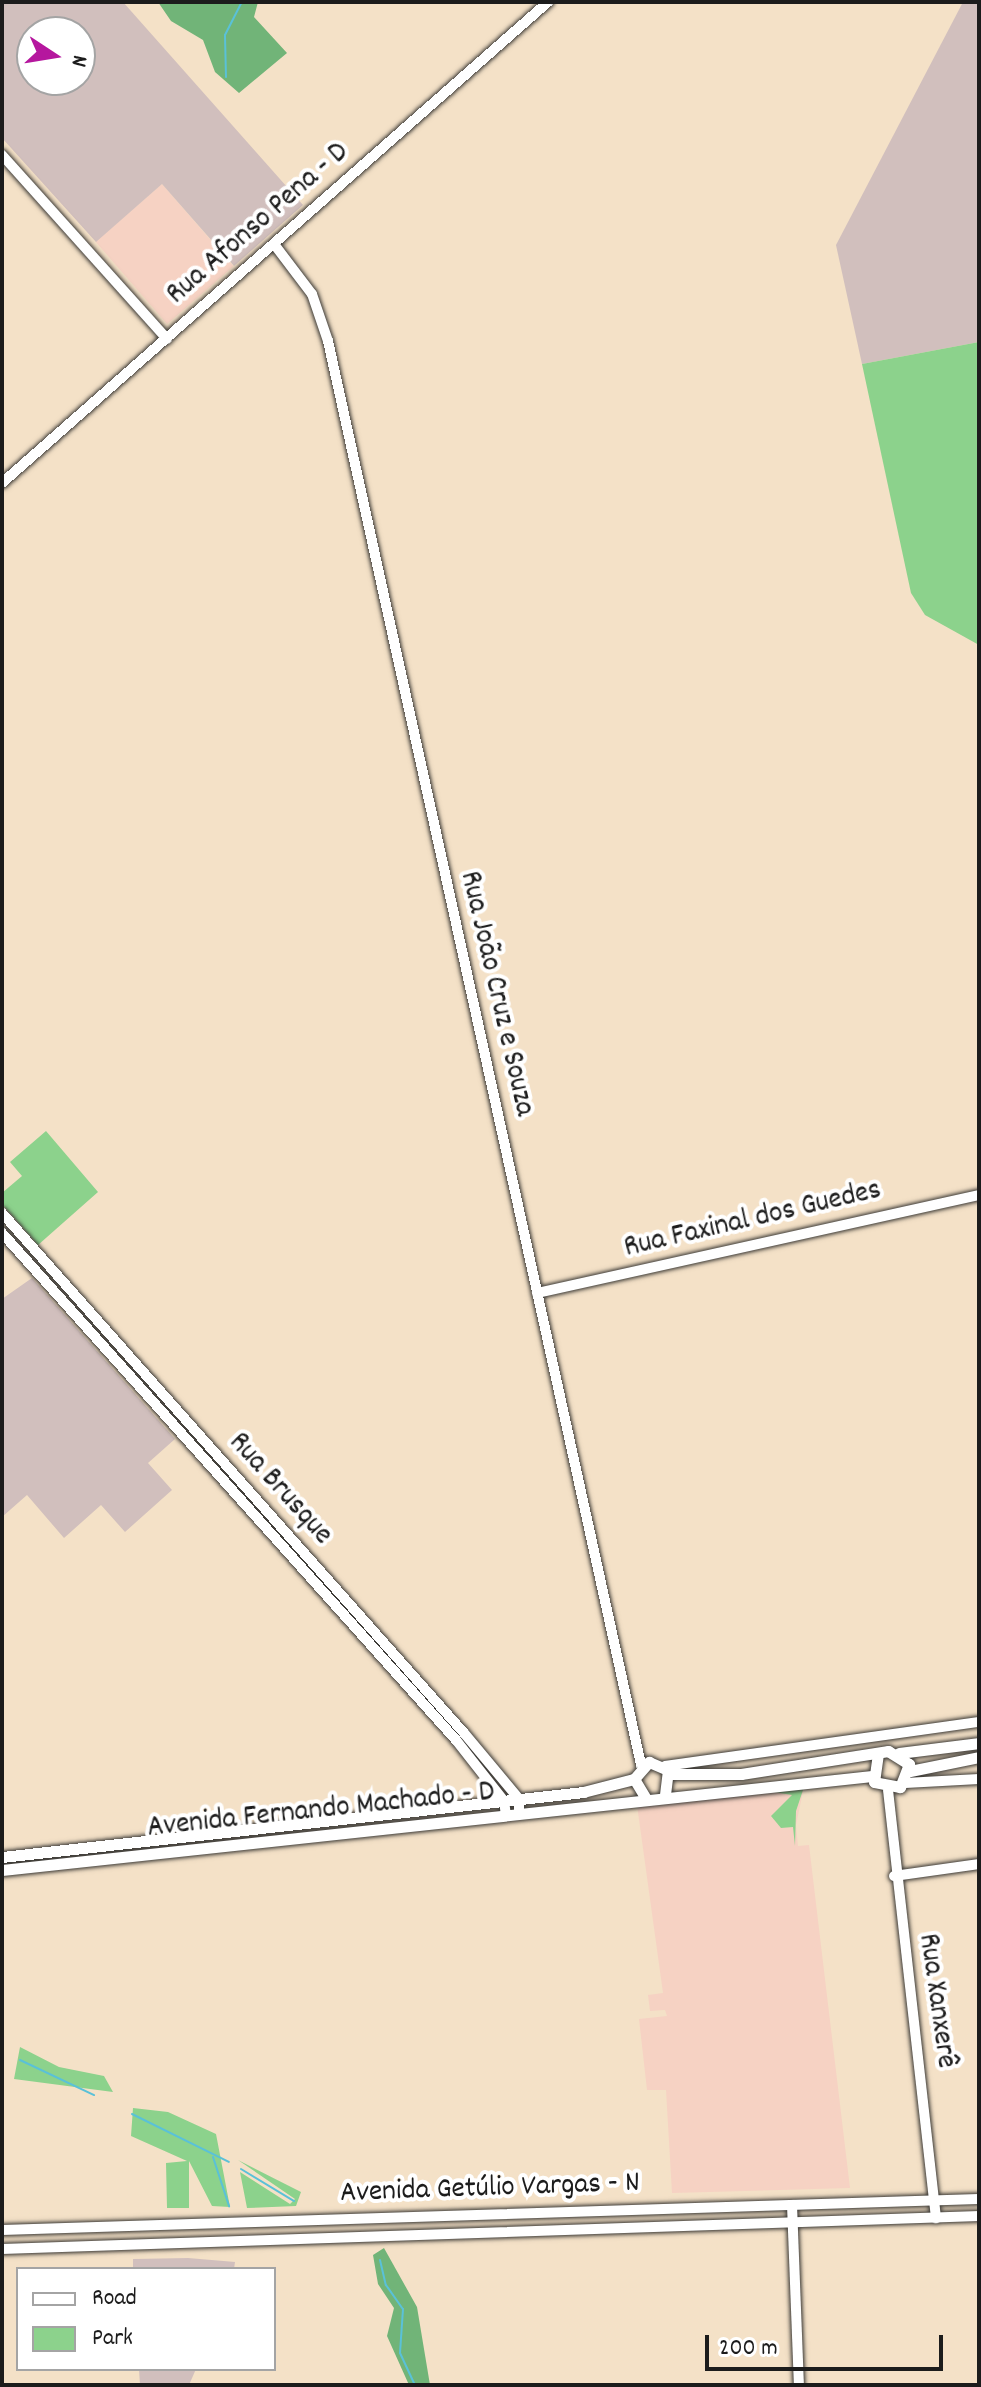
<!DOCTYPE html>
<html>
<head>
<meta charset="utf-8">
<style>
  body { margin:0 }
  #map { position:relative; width:981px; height:2387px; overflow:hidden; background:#f4e1c7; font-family:Dekko,sans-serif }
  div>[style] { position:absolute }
  .built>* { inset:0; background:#f6d2c3; transform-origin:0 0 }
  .industrial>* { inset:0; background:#d1bfbd }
  .green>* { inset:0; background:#8cd28c }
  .forest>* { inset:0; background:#71b478 }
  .stream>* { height:2px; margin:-1px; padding:0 1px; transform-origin:1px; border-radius:1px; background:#5ac1d8 }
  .roads { filter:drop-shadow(0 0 2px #3c3a36) drop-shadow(0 0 2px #3c3a36) }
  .secondary>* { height:10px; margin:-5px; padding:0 5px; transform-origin:5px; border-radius:5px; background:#fff }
  .primary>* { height:11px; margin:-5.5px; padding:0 5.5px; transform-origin:5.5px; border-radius:5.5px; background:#fff }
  span { translate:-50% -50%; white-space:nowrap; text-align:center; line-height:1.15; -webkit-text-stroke:8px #fff; paint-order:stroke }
  .street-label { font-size:30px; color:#1c1c1c }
  .frame { position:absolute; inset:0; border:4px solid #1c1c1c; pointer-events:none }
  .legend { position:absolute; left:16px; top:2267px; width:260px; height:104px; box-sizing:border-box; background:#fff; border:2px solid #a4a4a4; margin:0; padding:10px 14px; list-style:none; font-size:24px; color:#1c1c1c }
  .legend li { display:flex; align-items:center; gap:16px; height:40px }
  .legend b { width:40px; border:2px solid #a4a4a4 }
  .north { position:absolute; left:16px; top:16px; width:80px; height:80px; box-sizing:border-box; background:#fff; border:2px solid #a4a4a4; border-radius:50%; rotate:102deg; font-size:22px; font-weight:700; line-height:32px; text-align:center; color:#1c1c1c }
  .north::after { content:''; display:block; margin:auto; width:28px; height:36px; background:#b5179e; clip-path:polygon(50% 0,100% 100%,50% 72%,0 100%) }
  .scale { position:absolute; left:705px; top:2335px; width:238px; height:36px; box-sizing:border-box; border:4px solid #1c1c1c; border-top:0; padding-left:10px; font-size:24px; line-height:28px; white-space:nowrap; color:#1c1c1c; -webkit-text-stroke:6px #fff; paint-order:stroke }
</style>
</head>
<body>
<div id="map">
  <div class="built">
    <div style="left:162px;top:184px;width:109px;height:88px;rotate:49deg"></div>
    <div style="clip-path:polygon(804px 1787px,796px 1825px,798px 1846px,809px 1845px,850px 2188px,672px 2193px,666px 2090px,647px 2090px,639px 2019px,667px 2016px,665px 2010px,650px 2011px,648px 1995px,663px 1993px,637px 1805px)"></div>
  </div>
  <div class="industrial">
    <div style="clip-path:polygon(evenodd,2px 2px,123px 2px,303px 205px,234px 266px,162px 184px,96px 242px,2px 138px,2px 2px,32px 32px,80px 32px,80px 80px,32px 80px,32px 32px)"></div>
    <div style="clip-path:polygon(963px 2px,979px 2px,979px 342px,862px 364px,836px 245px)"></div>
    <div style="clip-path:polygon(32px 1278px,175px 1439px,148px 1463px,172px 1490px,125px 1532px,101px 1505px,64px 1538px,27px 1495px,2px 1517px,2px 1299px)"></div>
    <div style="clip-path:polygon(133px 2259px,188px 2258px,235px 2262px,234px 2269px,133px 2269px)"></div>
    <div style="clip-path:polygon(139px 2369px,196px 2369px,189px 2385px,140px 2385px)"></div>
  </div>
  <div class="green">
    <div style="clip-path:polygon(979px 342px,979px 645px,925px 615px,911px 593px,862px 364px)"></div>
    <div style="clip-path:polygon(46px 1131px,98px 1192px,38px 1245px,2px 1204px,2px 1193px,22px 1176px,10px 1162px)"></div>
    <div style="clip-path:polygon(804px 1787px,796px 1811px,795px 1846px,793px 1827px,781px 1828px,771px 1816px,792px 1795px,774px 1792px)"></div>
    <div style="clip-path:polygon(20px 2047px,59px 2067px,104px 2076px,113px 2092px,14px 2079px)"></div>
    <div style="clip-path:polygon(133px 2108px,168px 2112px,216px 2134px,230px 2207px,212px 2206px,189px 2161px,189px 2208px,167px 2208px,166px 2163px,187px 2161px,131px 2136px)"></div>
    <div style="clip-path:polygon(238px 2160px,301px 2192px,296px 2206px,247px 2208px,240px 2172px,290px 2204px,295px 2199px)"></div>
  </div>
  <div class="forest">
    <div style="clip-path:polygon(158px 2px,258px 2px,254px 17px,287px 53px,239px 93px,215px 72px,203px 40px,171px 21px)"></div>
    <div style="clip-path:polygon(384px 2248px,417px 2307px,430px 2385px,409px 2385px,387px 2336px,394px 2308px,378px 2284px,373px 2255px)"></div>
  </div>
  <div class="stream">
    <div style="left:144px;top:2px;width:3px"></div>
    <div style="left:226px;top:77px;width:42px;rotate:-91.4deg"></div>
    <div style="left:225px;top:35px;width:37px;rotate:-63deg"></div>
    <div style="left:20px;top:2060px;width:82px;rotate:25.3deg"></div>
    <div style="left:132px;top:2114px;width:108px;rotate:26.3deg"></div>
    <div style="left:213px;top:2157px;width:52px;rotate:71.9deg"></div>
    <div style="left:241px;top:2169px;width:62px;rotate:31.1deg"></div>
    <div style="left:380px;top:2260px;width:26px;rotate:77deg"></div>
    <div style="left:386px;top:2285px;width:29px;rotate:55deg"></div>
    <div style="left:403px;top:2309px;width:44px;rotate:93.9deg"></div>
    <div style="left:400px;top:2353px;width:35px;rotate:65deg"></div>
  </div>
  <div class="roads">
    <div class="secondary">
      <div style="left:2px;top:155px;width:247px;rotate:48.1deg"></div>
      <div style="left:274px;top:244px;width:63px;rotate:52.8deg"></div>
      <div style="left:312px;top:294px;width:50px;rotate:71.2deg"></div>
      <div style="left:328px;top:341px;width:1458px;rotate:77.6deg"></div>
      <div style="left:2px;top:483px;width:728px;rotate:-41.38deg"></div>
      <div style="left:2px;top:1213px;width:696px;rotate:48.38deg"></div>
      <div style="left:464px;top:1733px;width:86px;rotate:50.2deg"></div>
      <div style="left:519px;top:1799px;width:15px;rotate:90deg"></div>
      <div style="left:2px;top:1233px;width:681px;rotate:48.16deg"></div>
      <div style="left:456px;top:1740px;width:78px;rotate:51.8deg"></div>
      <div style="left:504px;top:1801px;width:14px;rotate:82deg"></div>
      <div style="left:537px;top:1293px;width:453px;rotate:-12.5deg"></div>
      <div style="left:665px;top:1766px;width:317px;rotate:-8deg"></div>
      <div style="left:905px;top:1783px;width:74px;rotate:-3.1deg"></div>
      <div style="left:888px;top:1790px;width:431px;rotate:83.6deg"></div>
      <div style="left:894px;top:1876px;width:86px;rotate:-8deg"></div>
      <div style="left:792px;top:2205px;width:180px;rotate:87.8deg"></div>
      <div style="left:2px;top:2230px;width:977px;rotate:-1.82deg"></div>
      <div style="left:2px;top:2249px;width:978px;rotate:-1.93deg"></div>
    </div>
    <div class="primary">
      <div style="left:899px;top:1753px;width:81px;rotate:-7.1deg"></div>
      <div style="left:910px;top:1771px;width:70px;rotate:-11.5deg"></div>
      <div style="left:671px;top:1774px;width:70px"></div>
      <div style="left:741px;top:1774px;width:149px;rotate:-8.9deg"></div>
      <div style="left:888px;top:1751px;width:25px;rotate:32deg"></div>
      <div style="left:909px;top:1764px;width:25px;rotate:111deg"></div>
      <div style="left:900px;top:1787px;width:26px;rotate:-169deg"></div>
      <div style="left:874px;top:1782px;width:27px;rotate:-82deg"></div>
      <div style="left:645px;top:1797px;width:21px;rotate:-121deg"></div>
      <div style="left:634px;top:1779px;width:23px;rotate:-49deg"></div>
      <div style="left:649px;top:1762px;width:21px;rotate:23deg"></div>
      <div style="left:668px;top:1770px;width:24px;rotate:97deg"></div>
      <div style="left:2px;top:1857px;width:585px;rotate:-6.38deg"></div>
      <div style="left:583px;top:1792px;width:53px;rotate:-14.3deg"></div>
      <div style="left:2px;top:1870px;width:875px;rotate:-6.17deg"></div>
    </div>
  </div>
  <div class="street-label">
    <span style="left:259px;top:225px;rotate:-41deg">Rua Afonso Pena - D</span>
    <span style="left:495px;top:994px;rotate:77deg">Rua João Cruz e Souza</span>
    <span style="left:753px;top:1221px;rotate:-13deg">Rua Faxinal dos Guedes</span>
    <span style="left:279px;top:1490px;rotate:48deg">Rua Brusque</span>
    <span style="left:321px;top:1812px;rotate:-6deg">Avenida Fernando Machado - D</span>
    <span style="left:935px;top:2001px;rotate:82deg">Rua Xanxerê</span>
    <span style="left:490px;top:2190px;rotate:-2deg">Avenida Getúlio Vargas - N</span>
  </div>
  <div class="frame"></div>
  <ul class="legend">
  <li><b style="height:10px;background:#fff"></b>Road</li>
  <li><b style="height:22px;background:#8cd28c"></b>Park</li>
  </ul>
  <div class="north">N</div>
  <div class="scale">200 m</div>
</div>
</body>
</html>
